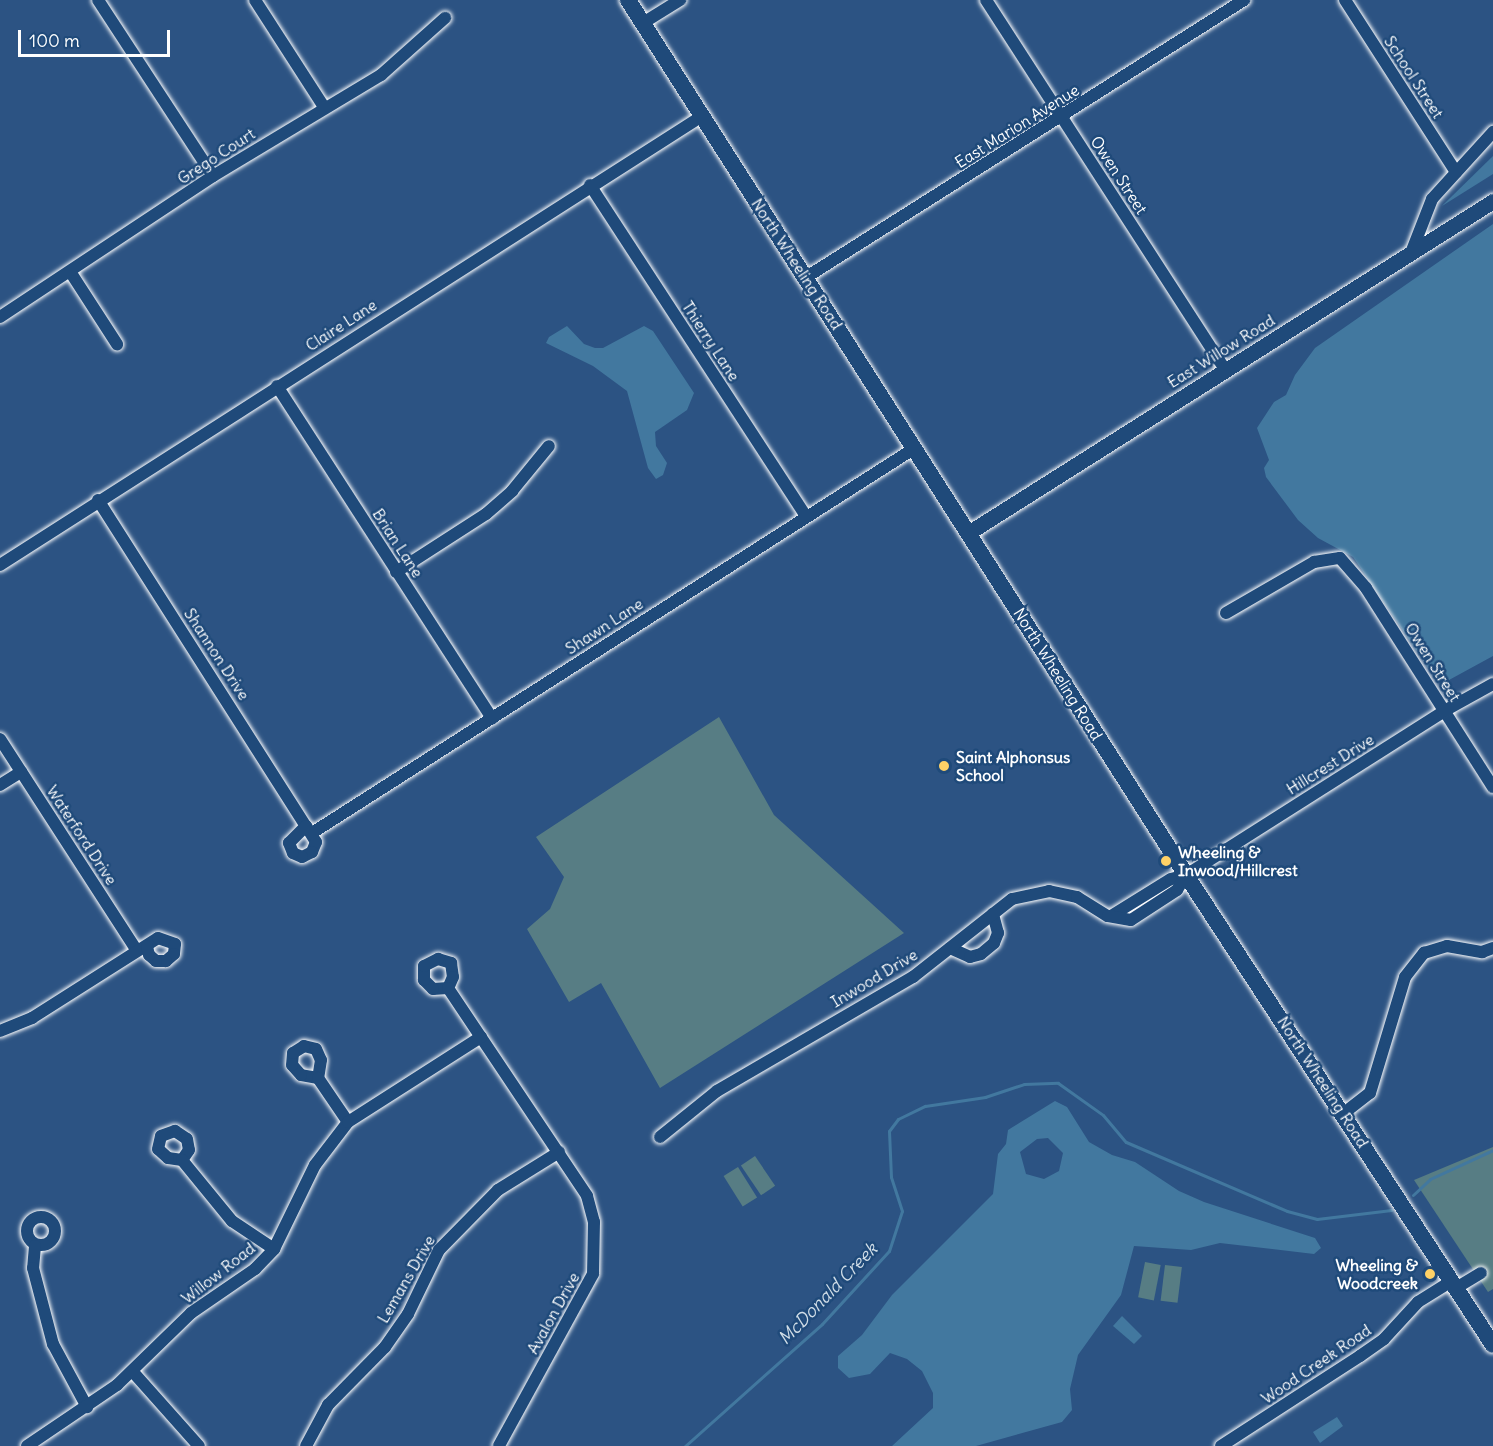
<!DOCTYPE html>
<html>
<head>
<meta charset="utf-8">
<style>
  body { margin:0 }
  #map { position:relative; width:1493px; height:1446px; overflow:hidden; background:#2c5383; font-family:Delius,sans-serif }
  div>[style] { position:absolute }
  .green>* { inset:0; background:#577d84; transform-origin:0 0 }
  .water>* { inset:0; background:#42789f }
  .stream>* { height:3px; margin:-1.5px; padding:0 1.5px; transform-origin:1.5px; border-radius:1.5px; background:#42789f }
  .roads { filter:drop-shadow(0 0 2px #fff) drop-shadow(0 0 2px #fff) }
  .minor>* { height:12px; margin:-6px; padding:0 6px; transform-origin:6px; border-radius:6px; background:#1f4a7a }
  .minor>.ring { margin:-6px; padding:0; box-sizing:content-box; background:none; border:12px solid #1f4a7a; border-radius:50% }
  .tertiary>* { height:15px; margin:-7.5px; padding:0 7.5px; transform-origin:7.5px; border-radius:7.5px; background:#1f4a7a }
  .secondary>* { height:16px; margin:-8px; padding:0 8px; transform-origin:8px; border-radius:8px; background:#1f4a7a }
  .dots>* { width:16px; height:16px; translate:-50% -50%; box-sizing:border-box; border:3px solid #1f4a7a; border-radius:50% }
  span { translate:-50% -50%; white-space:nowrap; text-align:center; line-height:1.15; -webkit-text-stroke:5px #1f4a7a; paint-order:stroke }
  .street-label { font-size:16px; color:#fff }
  .poi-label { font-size:16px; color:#fff; font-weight:700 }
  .left { translate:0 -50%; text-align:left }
  .right { translate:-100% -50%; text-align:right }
  .water-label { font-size:18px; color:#d0dde7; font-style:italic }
  .scale { position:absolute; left:18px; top:30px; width:152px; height:27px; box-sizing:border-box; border:3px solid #fff; border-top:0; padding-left:8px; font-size:18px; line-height:21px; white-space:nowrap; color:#fff; -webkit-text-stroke:4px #1f4a7a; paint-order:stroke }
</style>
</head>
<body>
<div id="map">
  <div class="green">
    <div style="clip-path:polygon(719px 717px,774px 815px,904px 933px,660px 1088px,601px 983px,569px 1002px,527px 929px,550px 909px,564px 877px,536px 837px)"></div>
    <div style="clip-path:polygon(1493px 1147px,1493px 1289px,1488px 1292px,1414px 1180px)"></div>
    <div style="left:755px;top:1156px;width:36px;height:17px;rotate:56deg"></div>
    <div style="left:738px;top:1167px;width:36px;height:17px;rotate:58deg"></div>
    <div style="left:1145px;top:1262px;width:16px;height:36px;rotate:11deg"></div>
    <div style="left:1165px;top:1265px;width:17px;height:36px;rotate:7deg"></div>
  </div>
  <div class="water">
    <div style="clip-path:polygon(1493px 156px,1493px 174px,1442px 206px,1448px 200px)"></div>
    <div style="clip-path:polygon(1493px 224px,1493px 656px,1449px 680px,1433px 675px,1353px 557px,1318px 538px,1298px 520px,1266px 477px,1264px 468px,1269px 460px,1257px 428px,1274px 402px,1286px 395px,1295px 375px,1315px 348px)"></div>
    <div style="clip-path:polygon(567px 326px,584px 344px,595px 348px,603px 348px,644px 326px,653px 331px,694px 393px,687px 410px,655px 432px,656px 446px,667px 463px,663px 475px,656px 479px,648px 468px,627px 391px,593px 366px,546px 343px,549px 337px)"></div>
    <div style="clip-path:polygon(evenodd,1055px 1101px,1067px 1107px,1089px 1142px,1112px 1155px,1135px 1162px,1179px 1191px,1204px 1202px,1315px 1238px,1321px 1248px,1314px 1254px,1220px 1243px,1191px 1250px,1134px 1246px,1121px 1295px,1078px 1355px,1070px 1389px,1072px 1410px,1062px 1422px,976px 1446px,892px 1446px,933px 1408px,933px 1393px,922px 1371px,907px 1359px,890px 1353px,870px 1374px,849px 1378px,838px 1368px,838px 1356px,862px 1335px,892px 1295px,993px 1194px,998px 1154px,1006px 1144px,1008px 1130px,1055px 1101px,1048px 1138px,1063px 1153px,1059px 1171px,1044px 1179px,1026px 1174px,1020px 1152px,1037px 1139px,1048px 1138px)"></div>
    <div style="clip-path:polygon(1122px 1316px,1142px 1336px,1134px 1344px,1113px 1326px)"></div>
    <div style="clip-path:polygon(1337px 1417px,1343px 1426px,1320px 1443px,1313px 1432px)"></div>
  </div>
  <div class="stream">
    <div style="left:1413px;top:1195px;width:23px;rotate:-43deg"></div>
    <div style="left:1430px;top:1179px;width:69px;rotate:-24.7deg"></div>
    <div style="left:685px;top:1446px;width:183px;rotate:-41.7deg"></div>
    <div style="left:822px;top:1324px;width:99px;rotate:-47.5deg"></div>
    <div style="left:889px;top:1251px;width:42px;rotate:-72deg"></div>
    <div style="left:902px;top:1211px;width:36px;rotate:-108deg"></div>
    <div style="left:891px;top:1177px;width:46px;rotate:-92.5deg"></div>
    <div style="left:889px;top:1131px;width:15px;rotate:-53deg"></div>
    <div style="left:898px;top:1119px;width:30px;rotate:-26deg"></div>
    <div style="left:925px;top:1106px;width:61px;rotate:-8.5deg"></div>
    <div style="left:985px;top:1097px;width:41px;rotate:-18.4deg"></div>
    <div style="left:1024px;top:1084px;width:34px;rotate:-2deg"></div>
    <div style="left:1058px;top:1083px;width:55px;rotate:35.4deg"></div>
    <div style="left:1103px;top:1115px;width:35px;rotate:50deg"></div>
    <div style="left:1126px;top:1142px;width:175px;rotate:23.2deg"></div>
    <div style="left:1287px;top:1211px;width:31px;rotate:15deg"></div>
    <div style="left:1317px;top:1219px;width:75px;rotate:-6.9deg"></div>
  </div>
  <div class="roads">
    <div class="minor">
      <div style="left:98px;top:0;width:210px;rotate:56.8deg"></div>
      <div style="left:255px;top:0;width:127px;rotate:57.2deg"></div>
      <div style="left:986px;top:0;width:440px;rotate:57.1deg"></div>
      <div style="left:1345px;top:0;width:205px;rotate:57.2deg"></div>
      <div style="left:643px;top:23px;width:44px;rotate:-31.9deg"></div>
      <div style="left:590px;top:185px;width:394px;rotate:56.9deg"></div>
      <div style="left:1411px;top:253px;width:58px;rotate:-68.7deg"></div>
      <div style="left:1432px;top:199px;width:91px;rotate:-47.7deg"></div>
      <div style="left:71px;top:273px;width:85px;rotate:57.1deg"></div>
      <div style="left:805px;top:278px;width:520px;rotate:-32.34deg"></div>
      <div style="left:0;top:317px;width:255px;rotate:-33.5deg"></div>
      <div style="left:213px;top:176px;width:196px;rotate:-31deg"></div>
      <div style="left:381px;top:75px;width:86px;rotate:-41.7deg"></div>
      <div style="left:277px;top:386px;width:396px;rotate:57.1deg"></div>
      <div style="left:98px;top:500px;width:387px;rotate:57.5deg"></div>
      <div style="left:0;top:565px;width:833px;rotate:-32.6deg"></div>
      <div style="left:396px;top:572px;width:107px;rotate:-32.8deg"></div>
      <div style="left:486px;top:514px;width:35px;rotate:-41deg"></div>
      <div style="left:512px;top:491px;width:58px;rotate:-50.6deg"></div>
      <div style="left:1226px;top:613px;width:102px;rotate:-30.1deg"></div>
      <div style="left:1314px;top:562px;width:26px;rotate:-9deg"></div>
      <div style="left:1340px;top:558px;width:40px;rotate:49deg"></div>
      <div style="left:1366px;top:588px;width:236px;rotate:57.5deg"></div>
      <div style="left:0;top:739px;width:250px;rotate:57.1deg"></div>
      <div style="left:0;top:785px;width:25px;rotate:-32deg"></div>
      <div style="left:306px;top:826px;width:19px;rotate:58deg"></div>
      <div style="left:316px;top:842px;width:11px;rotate:112deg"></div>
      <div style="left:312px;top:852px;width:11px;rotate:153deg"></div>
      <div style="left:302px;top:857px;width:10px;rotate:-156deg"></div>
      <div style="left:293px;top:853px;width:11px;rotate:-112deg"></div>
      <div style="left:289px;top:843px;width:24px;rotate:-45deg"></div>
      <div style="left:312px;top:833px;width:715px;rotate:-32.56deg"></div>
      <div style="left:1111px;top:916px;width:70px;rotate:-31.7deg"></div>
      <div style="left:1171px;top:879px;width:16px;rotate:-15deg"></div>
      <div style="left:1186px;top:875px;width:306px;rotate:-32.4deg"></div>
      <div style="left:1444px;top:711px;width:56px;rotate:-28.9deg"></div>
      <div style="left:950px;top:948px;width:22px;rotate:24deg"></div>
      <div style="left:970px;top:957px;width:11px;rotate:-15deg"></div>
      <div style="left:981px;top:954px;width:17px;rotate:-40deg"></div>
      <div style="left:994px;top:943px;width:11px;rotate:-68deg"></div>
      <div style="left:998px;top:933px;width:20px;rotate:-105deg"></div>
      <div style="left:438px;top:959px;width:14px;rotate:17deg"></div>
      <div style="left:451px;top:963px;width:14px;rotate:82deg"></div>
      <div style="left:453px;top:977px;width:12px;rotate:114deg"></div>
      <div style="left:448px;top:988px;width:15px;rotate:176deg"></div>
      <div style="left:433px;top:989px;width:13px;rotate:-135deg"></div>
      <div style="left:424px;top:980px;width:14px;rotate:-90deg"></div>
      <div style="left:424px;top:966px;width:16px;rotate:-27deg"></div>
      <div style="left:448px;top:988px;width:250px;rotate:56.2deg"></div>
      <div style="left:587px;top:1196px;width:27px;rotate:75deg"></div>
      <div style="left:594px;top:1222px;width:52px;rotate:91.1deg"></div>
      <div style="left:593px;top:1274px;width:196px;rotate:118.7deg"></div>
      <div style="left:0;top:1031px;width:35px;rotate:-22deg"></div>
      <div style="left:32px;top:1018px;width:149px;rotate:-32.4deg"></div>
      <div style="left:158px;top:938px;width:18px;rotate:19deg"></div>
      <div style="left:175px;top:944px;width:10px;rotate:96deg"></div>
      <div style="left:174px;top:954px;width:11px;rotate:139deg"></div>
      <div style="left:166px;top:961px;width:10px;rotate:180deg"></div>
      <div style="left:156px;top:961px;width:9px;rotate:-139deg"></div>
      <div style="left:149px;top:955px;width:9px;rotate:-103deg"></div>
      <div style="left:304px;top:1046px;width:12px;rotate:14deg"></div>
      <div style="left:316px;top:1049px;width:12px;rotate:66deg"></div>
      <div style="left:321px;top:1060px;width:18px;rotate:99deg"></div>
      <div style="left:318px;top:1078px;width:17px;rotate:-170deg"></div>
      <div style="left:301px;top:1075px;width:13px;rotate:-132deg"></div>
      <div style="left:292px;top:1065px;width:12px;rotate:-85deg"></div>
      <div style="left:293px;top:1053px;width:13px;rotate:-32deg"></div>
      <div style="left:318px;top:1078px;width:53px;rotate:55.7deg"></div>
      <div style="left:1344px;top:1113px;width:33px;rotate:-38deg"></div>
      <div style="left:1370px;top:1093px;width:121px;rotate:-73.2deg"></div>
      <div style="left:1405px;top:977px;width:31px;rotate:-52deg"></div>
      <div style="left:1424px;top:953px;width:24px;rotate:-17deg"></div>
      <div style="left:1447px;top:946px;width:36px;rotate:10deg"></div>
      <div style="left:1482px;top:952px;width:12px;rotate:-20deg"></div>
      <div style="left:175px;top:1131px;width:14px;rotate:34deg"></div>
      <div style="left:187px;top:1139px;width:11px;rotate:80deg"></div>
      <div style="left:189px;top:1150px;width:12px;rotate:125deg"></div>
      <div style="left:182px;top:1160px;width:14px;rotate:-172deg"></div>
      <div style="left:168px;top:1158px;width:13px;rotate:-138deg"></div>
      <div style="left:158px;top:1149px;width:13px;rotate:-77deg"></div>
      <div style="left:161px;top:1136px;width:15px;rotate:-20deg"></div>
      <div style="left:660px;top:1137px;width:73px;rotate:-38.9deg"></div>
      <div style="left:717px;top:1091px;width:227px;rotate:-30.2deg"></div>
      <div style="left:913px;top:977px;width:126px;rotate:-38.2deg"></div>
      <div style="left:1012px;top:899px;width:38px;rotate:-12deg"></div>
      <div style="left:1049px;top:891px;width:29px;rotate:12deg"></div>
      <div style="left:1077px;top:897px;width:36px;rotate:32deg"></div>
      <div style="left:1108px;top:916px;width:23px;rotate:10deg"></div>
      <div style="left:1131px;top:920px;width:55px;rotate:-33.1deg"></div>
      <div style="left:1177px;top:890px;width:17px;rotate:-59deg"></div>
      <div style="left:182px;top:1160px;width:79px;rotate:50.7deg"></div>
      <div style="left:232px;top:1221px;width:50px;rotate:33.7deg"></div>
      <div class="ring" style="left:27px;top:1217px;width:16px;height:16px"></div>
      <div style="left:35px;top:1246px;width:22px;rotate:95deg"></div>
      <div style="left:33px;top:1268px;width:79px;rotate:75.3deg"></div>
      <div style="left:53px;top:1344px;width:72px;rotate:61.6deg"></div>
      <div style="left:1456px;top:1288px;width:29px;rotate:-31deg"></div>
      <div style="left:133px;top:1372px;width:99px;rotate:48.3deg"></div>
      <div style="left:27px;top:1446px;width:109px;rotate:-34.1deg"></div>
      <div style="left:117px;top:1385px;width:103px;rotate:-44.2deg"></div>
      <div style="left:191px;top:1313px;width:78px;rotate:-34.5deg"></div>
      <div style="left:255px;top:1269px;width:28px;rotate:-46deg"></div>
      <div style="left:274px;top:1249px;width:93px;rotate:-64deg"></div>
      <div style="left:315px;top:1165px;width:54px;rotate:-52.5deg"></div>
      <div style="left:348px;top:1122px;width:158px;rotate:-32.6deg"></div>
      <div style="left:306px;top:1446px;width:47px;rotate:-61.8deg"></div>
      <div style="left:328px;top:1405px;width:81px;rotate:-45.5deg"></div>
      <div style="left:385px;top:1347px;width:40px;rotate:-55.1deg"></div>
      <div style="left:408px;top:1314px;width:71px;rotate:-64.2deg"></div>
      <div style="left:439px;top:1250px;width:84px;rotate:-45.5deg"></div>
      <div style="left:498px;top:1190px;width:72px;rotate:-31.9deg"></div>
      <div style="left:1221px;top:1446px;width:166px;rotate:-32.9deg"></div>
      <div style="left:1360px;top:1356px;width:29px;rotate:-35deg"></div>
      <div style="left:1384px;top:1339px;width:50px;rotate:-47.4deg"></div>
      <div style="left:1418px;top:1302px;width:39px;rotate:-32deg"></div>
    </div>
    <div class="tertiary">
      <div style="left:968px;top:533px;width:621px;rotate:-32.31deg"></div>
    </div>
    <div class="secondary">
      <div style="left:628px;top:0;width:1038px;rotate:57.47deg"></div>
      <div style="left:1186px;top:875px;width:561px;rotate:56.85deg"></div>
    </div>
  </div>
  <div class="dots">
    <div style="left:944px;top:766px;background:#ffd166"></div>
    <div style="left:1166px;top:861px;background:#ffd166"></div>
    <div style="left:1430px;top:1274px;background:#ffd166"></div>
  </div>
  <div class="street-label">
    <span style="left:1414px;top:77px;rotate:57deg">School Street</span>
    <span style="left:1017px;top:126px;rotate:-32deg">East Marion Avenue</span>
    <span style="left:216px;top:156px;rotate:-33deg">Grego Court</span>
    <span style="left:1119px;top:175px;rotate:57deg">Owen Street</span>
    <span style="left:797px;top:264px;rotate:57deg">North Wheeling Road</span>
    <span style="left:341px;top:325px;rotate:-33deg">Claire Lane</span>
    <span style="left:711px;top:341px;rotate:57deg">Thierry Lane</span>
    <span style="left:1221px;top:351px;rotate:-32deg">East Willow Road</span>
    <span style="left:398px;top:543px;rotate:57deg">Brian Lane</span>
    <span style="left:604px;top:626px;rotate:-33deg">Shawn Lane</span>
    <span style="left:217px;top:654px;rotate:57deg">Shannon Drive</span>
    <span style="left:1433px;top:662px;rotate:58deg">Owen Street</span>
    <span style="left:1058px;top:674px;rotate:58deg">North Wheeling Road</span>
    <span style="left:1330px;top:764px;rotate:-32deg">Hillcrest Drive</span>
    <span style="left:82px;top:835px;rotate:57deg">Waterford Drive</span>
    <span style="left:874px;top:978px;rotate:-31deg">Inwood Drive</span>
    <span style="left:1323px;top:1082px;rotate:57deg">North Wheeling Road</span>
    <span style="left:218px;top:1273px;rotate:-38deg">Willow Road</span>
    <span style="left:406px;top:1279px;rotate:-60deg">Lemans Drive</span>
    <span style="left:553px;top:1313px;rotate:-61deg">Avalon Drive</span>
    <span style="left:1316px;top:1364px;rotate:-34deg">Wood Creek Road</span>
  </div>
  <div class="poi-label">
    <span class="left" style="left:956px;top:766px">Saint Alphonsus<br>School</span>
    <span class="left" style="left:1178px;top:861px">Wheeling &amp;<br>Inwood/Hillcrest</span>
    <span class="right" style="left:1418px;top:1274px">Wheeling &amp;<br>Woodcreek</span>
  </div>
  <div class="water-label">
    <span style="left:828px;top:1294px;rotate:-46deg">McDonald Creek</span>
  </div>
  <div class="scale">100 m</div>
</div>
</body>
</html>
